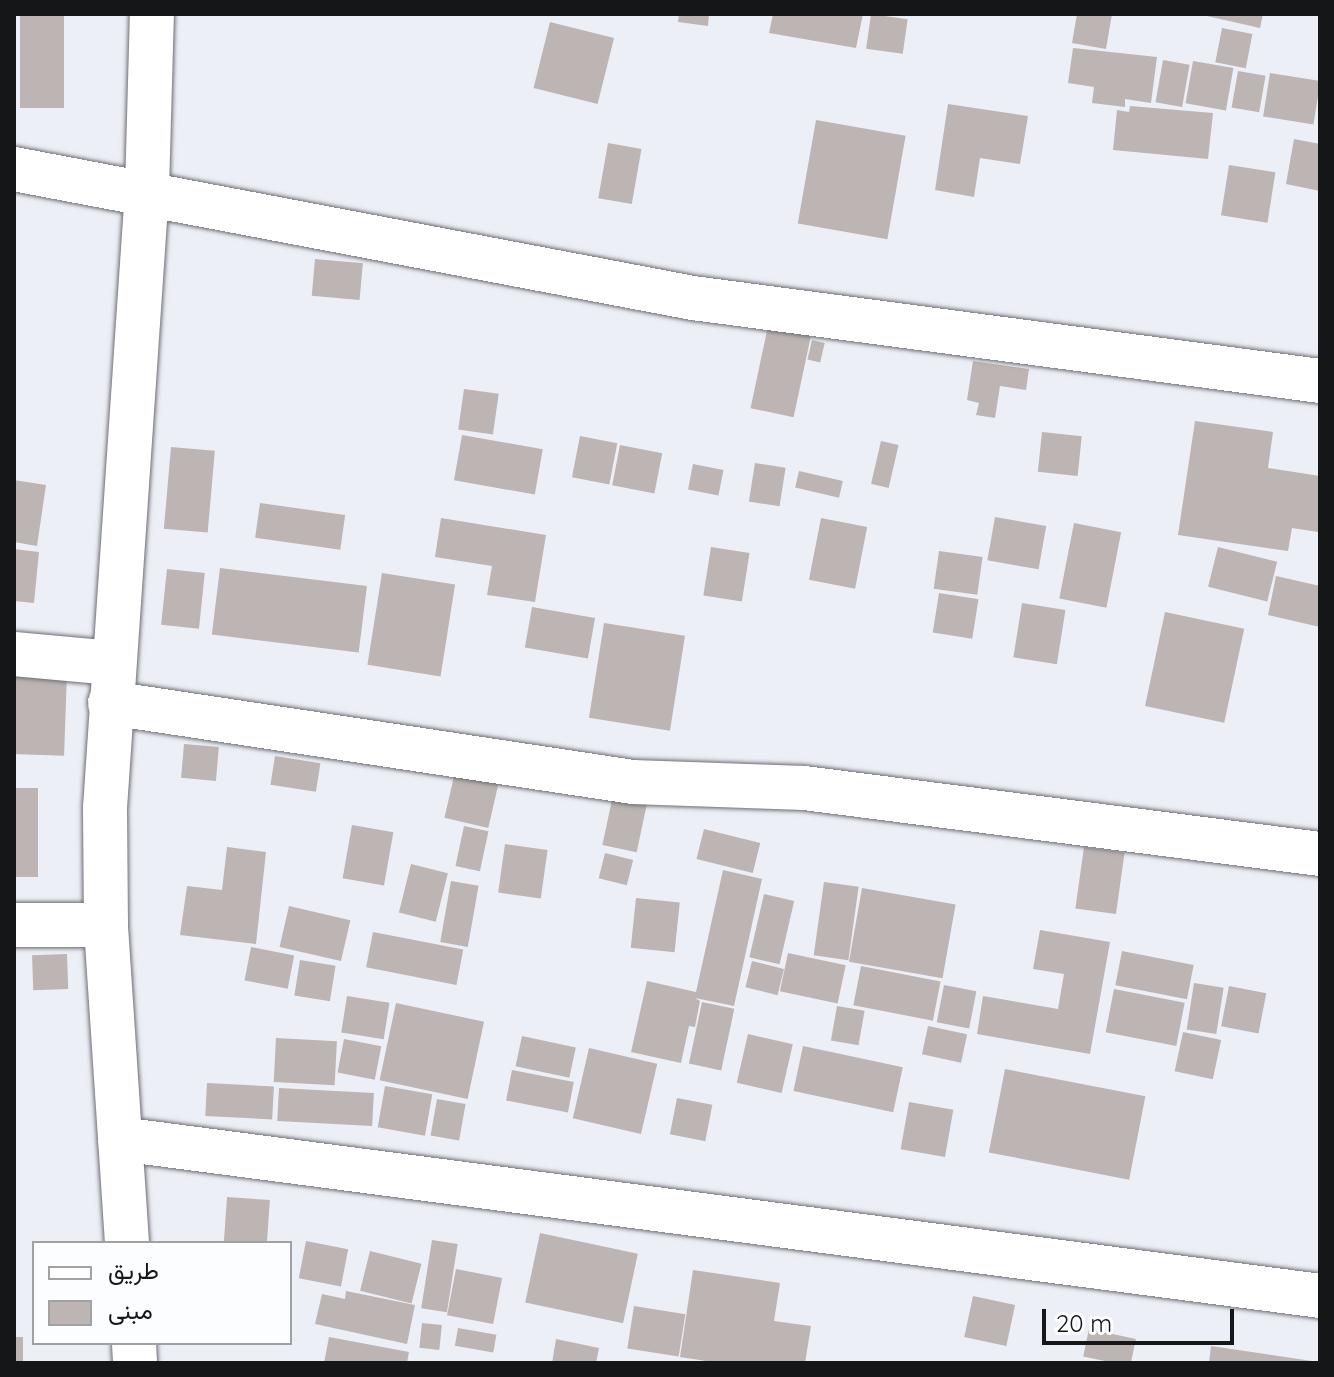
<!DOCTYPE html>
<html>
<head>
<meta charset="utf-8">
<style>
  body { margin:0 }
  #map { position:relative; width:1334px; height:1377px; overflow:hidden; background:#edeff6; font-family:Quicksand,Vazirmatn,sans-serif }
  div>[style] { position:absolute }
  .building>* { inset:0; background:#bdb5b3; transform-origin:0 0 }
  .roads { filter:drop-shadow(0 0 2px #6d6e74) drop-shadow(0 0 2px #6d6e74) }
  .street>* { height:44px; margin:-22px; padding:0 22px; transform-origin:22px; border-radius:22px; background:#fff }
  span { translate:-50% -50%; white-space:nowrap; text-align:center; line-height:1.15; -webkit-text-stroke:7px #fcfdfe; paint-order:stroke }
  .frame { position:absolute; inset:0; border:16px solid #151618; pointer-events:none }
  .legend { position:absolute; left:32px; top:1241px; width:260px; height:104px; box-sizing:border-box; background:#fcfdfe; border:2px solid #a0a1a2; margin:0; padding:10px 14px; list-style:none; font-size:24px; color:#151618 }
  .legend li { display:flex; align-items:center; gap:16px; height:40px }
  .legend b { width:40px; border:2px solid #a0a1a2 }
  .scale { position:absolute; left:1042px; top:1309px; width:192px; height:36px; box-sizing:border-box; border:4px solid #151618; border-top:0; padding-left:10px; font-size:24px; line-height:28px; white-space:nowrap; color:#151618; -webkit-text-stroke:6px #fcfdfe; paint-order:stroke }
</style>
</head>
<body>
<div id="map">
  <div class="building">
    <div style="left:20px;top:14px;width:44px;height:94px"></div>
    <div style="clip-path:polygon(679px 14px,709px 14px,708px 26px,678px 22px)"></div>
    <div style="clip-path:polygon(773px 14px,863px 14px,856px 48px,769px 33px)"></div>
    <div style="left:871px;top:14px;width:37px;height:35px;rotate:8deg"></div>
    <div style="clip-path:polygon(1077px 14px,1112px 14px,1106px 49px,1072px 43px)"></div>
    <div style="clip-path:polygon(1198px 14px,1263px 14px,1260px 28px)"></div>
    <div style="left:550px;top:22px;width:66px;height:68px;rotate:14deg"></div>
    <div style="left:1222px;top:28px;width:31px;height:35px;rotate:11deg"></div>
    <div style="clip-path:polygon(1073px 48px,1157px 57px,1151px 103px,1125px 99px,1125px 107px,1092px 103px,1094px 87px,1068px 83px)"></div>
    <div style="left:1163px;top:60px;width:27px;height:43px;rotate:10deg"></div>
    <div style="left:1193px;top:61px;width:41px;height:43px;rotate:10deg"></div>
    <div style="left:1238px;top:71px;width:28px;height:37px;rotate:10deg"></div>
    <div style="left:1270px;top:73px;width:51px;height:44px;rotate:9deg"></div>
    <div style="clip-path:polygon(948px 104px,1028px 116px,1020px 164px,980px 158px,974px 197px,935px 190px)"></div>
    <div style="clip-path:polygon(1130px 106px,1213px 113px,1208px 159px,1113px 150px,1117px 110px,1129px 112px)"></div>
    <div style="left:816px;top:120px;width:91px;height:105px;rotate:10deg"></div>
    <div style="clip-path:polygon(1294px 139px,1320px 144px,1320px 191px,1286px 184px)"></div>
    <div style="left:608px;top:143px;width:34px;height:56px;rotate:10deg"></div>
    <div style="left:1229px;top:165px;width:47px;height:51px;rotate:9deg"></div>
    <div style="left:315px;top:259px;width:48px;height:37px;rotate:5deg"></div>
    <div style="left:768px;top:326px;width:44px;height:84px;rotate:12deg"></div>
    <div style="left:812px;top:340px;width:13px;height:20px;rotate:13deg"></div>
    <div style="clip-path:polygon(973px 361px,1029px 369px,1026px 390px,1000px 386px,995px 418px,976px 415px,979px 403px,967px 400px)"></div>
    <div style="left:464px;top:389px;width:35px;height:41px;rotate:8deg"></div>
    <div style="clip-path:polygon(1195px 421px,1273px 432px,1268px 468px,1320px 476px,1318px 532px,1292px 528px,1288px 551px,1178px 535px)"></div>
    <div style="left:1042px;top:432px;width:40px;height:40px;rotate:6deg"></div>
    <div style="left:462px;top:435px;width:82px;height:46px;rotate:10deg"></div>
    <div style="left:580px;top:436px;width:38px;height:42px;rotate:11deg"></div>
    <div style="left:881px;top:441px;width:18px;height:44px;rotate:13deg"></div>
    <div style="left:620px;top:445px;width:43px;height:41px;rotate:11deg"></div>
    <div style="left:171px;top:447px;width:44px;height:82px;rotate:5deg"></div>
    <div style="left:755px;top:463px;width:31px;height:39px;rotate:9deg"></div>
    <div style="left:693px;top:464px;width:31px;height:26px;rotate:11deg"></div>
    <div style="left:799px;top:471px;width:45px;height:17px;rotate:13deg"></div>
    <div style="clip-path:polygon(14px 480px,46px 485px,37px 546px,14px 542px)"></div>
    <div style="left:260px;top:503px;width:86px;height:35px;rotate:8deg"></div>
    <div style="left:995px;top:517px;width:52px;height:44px;rotate:10deg"></div>
    <div style="clip-path:polygon(441px 518px,546px 535px,535px 602px,487px 595px,492px 566px,435px 557px)"></div>
    <div style="left:821px;top:518px;width:47px;height:63px;rotate:11deg"></div>
    <div style="left:1074px;top:523px;width:48px;height:77px;rotate:11deg"></div>
    <div style="left:711px;top:547px;width:39px;height:49px;rotate:9deg"></div>
    <div style="left:1218px;top:547px;width:61px;height:41px;rotate:14deg"></div>
    <div style="clip-path:polygon(14px 549px,39px 552px,34px 603px,14px 601px)"></div>
    <div style="left:939px;top:551px;width:44px;height:38px;rotate:8deg"></div>
    <div style="left:220px;top:568px;width:148px;height:67px;rotate:7deg"></div>
    <div style="left:167px;top:569px;width:38px;height:56px;rotate:6deg"></div>
    <div style="left:382px;top:573px;width:74px;height:93px;rotate:9deg"></div>
    <div style="clip-path:polygon(1276px 576px,1320px 586px,1320px 627px,1268px 615px)"></div>
    <div style="left:939px;top:593px;width:40px;height:40px;rotate:9deg"></div>
    <div style="left:1022px;top:603px;width:44px;height:55px;rotate:9deg"></div>
    <div style="left:532px;top:607px;width:64px;height:41px;rotate:10deg"></div>
    <div style="left:1165px;top:612px;width:81px;height:96px;rotate:12deg"></div>
    <div style="left:604px;top:623px;width:82px;height:96px;rotate:9deg"></div>
    <div style="left:14px;top:671px;width:53px;height:83px;rotate:2deg"></div>
    <div style="left:184px;top:744px;width:35px;height:34px;rotate:5deg"></div>
    <div style="left:275px;top:756px;width:46px;height:29px;rotate:9deg"></div>
    <div style="left:455px;top:772px;width:45px;height:47px;rotate:13deg"></div>
    <div style="left:14px;top:788px;width:24px;height:89px"></div>
    <div style="left:613px;top:795px;width:35px;height:51px;rotate:12deg"></div>
    <div style="left:352px;top:825px;width:42px;height:54px;rotate:10deg"></div>
    <div style="left:464px;top:826px;width:25px;height:41px;rotate:12deg"></div>
    <div style="left:704px;top:829px;width:58px;height:31px;rotate:14deg"></div>
    <div style="left:505px;top:844px;width:43px;height:49px;rotate:8deg"></div>
    <div style="clip-path:polygon(227px 847px,266px 852px,256px 944px,180px 935px,187px 886px,222px 890px)"></div>
    <div style="left:1084px;top:847px;width:41px;height:62px;rotate:8deg"></div>
    <div style="left:605px;top:853px;width:29px;height:26px;rotate:14deg"></div>
    <div style="left:411px;top:864px;width:38px;height:50px;rotate:14deg"></div>
    <div style="clip-path:polygon(723px 870px,762px 879px,734px 1006px,695px 998px,700px 1001px,695px 1027px,689px 1026px,681px 1063px,631px 1052px,647px 981px,696px 992px)"></div>
    <div style="left:451px;top:881px;width:28px;height:62px;rotate:10deg"></div>
    <div style="left:824px;top:882px;width:35px;height:74px;rotate:8deg"></div>
    <div style="left:862px;top:888px;width:95px;height:75px;rotate:10deg"></div>
    <div style="left:764px;top:894px;width:31px;height:65px;rotate:13deg"></div>
    <div style="left:636px;top:898px;width:44px;height:50px;rotate:6deg"></div>
    <div style="left:289px;top:906px;width:63px;height:42px;rotate:13deg"></div>
    <div style="clip-path:polygon(1040px 930px,1110px 942px,1090px 1054px,977px 1034px,983px 996px,1058px 1009px,1064px 974px,1033px 969px)"></div>
    <div style="left:373px;top:932px;width:92px;height:36px;rotate:11deg"></div>
    <div style="left:251px;top:947px;width:44px;height:34px;rotate:11deg"></div>
    <div style="left:1122px;top:951px;width:73px;height:35px;rotate:11deg"></div>
    <div style="left:788px;top:953px;width:59px;height:39px;rotate:12deg"></div>
    <div style="left:67px;top:954px;width:35px;height:35px;rotate:88deg"></div>
    <div style="left:300px;top:960px;width:36px;height:36px;rotate:9deg"></div>
    <div style="left:752px;top:961px;width:33px;height:27px;rotate:14deg"></div>
    <div style="left:861px;top:966px;width:81px;height:40px;rotate:11deg"></div>
    <div style="left:1194px;top:983px;width:30px;height:47px;rotate:9deg"></div>
    <div style="left:944px;top:985px;width:33px;height:38px;rotate:11deg"></div>
    <div style="left:1229px;top:986px;width:38px;height:41px;rotate:11deg"></div>
    <div style="left:1114px;top:989px;width:72px;height:44px;rotate:11deg"></div>
    <div style="left:347px;top:996px;width:43px;height:37px;rotate:9deg"></div>
    <div style="left:702px;top:1002px;width:33px;height:63px;rotate:12deg"></div>
    <div style="left:396px;top:1003px;width:90px;height:79px;rotate:12deg"></div>
    <div style="left:837px;top:1006px;width:28px;height:35px;rotate:10deg"></div>
    <div style="left:928px;top:1026px;width:40px;height:29px;rotate:12deg"></div>
    <div style="left:1183px;top:1032px;width:39px;height:40px;rotate:12deg"></div>
    <div style="left:748px;top:1034px;width:46px;height:50px;rotate:13deg"></div>
    <div style="left:522px;top:1036px;width:55px;height:31px;rotate:12deg"></div>
    <div style="left:276px;top:1038px;width:61px;height:44px;rotate:3deg"></div>
    <div style="left:344px;top:1039px;width:38px;height:34px;rotate:11deg"></div>
    <div style="left:803px;top:1046px;width:102px;height:46px;rotate:12deg"></div>
    <div style="left:589px;top:1048px;width:70px;height:72px;rotate:13deg"></div>
    <div style="left:1005px;top:1069px;width:143px;height:85px;rotate:11deg"></div>
    <div style="left:512px;top:1070px;width:63px;height:31px;rotate:11deg"></div>
    <div style="left:207px;top:1083px;width:67px;height:33px;rotate:3deg"></div>
    <div style="left:385px;top:1086px;width:48px;height:42px;rotate:10deg"></div>
    <div style="left:279px;top:1088px;width:95px;height:33px;rotate:3deg"></div>
    <div style="left:677px;top:1098px;width:36px;height:37px;rotate:11deg"></div>
    <div style="left:437px;top:1099px;width:29px;height:37px;rotate:10deg"></div>
    <div style="left:909px;top:1102px;width:45px;height:48px;rotate:10deg"></div>
    <div style="left:227px;top:1197px;width:43px;height:46px;rotate:4deg"></div>
    <div style="left:540px;top:1233px;width:100px;height:71px;rotate:12deg"></div>
    <div style="left:432px;top:1240px;width:26px;height:69px;rotate:9deg"></div>
    <div style="left:306px;top:1241px;width:43px;height:38px;rotate:11deg"></div>
    <div style="left:370px;top:1251px;width:53px;height:41px;rotate:14deg"></div>
    <div style="left:456px;top:1269px;width:47px;height:47px;rotate:11deg"></div>
    <div style="clip-path:polygon(693px 1270px,780px 1283px,774px 1321px,811px 1326px,805px 1363px,719px 1363px,680px 1357px)"></div>
    <div style="clip-path:polygon(346px 1291px,415px 1305px,407px 1344px,315px 1324px,322px 1294px,345px 1299px)"></div>
    <div style="left:973px;top:1296px;width:43px;height:42px;rotate:12deg"></div>
    <div style="left:634px;top:1306px;width:52px;height:43px;rotate:9deg"></div>
    <div style="left:422px;top:1323px;width:20px;height:25px;rotate:6deg"></div>
    <div style="left:458px;top:1328px;width:39px;height:18px;rotate:10deg"></div>
    <div style="left:1089px;top:1329px;width:48px;height:28px;rotate:12deg"></div>
    <div style="left:14px;top:1337px;width:9px;height:26px"></div>
    <div style="clip-path:polygon(329px 1337px,409px 1352px,407px 1363px,324px 1363px)"></div>
    <div style="clip-path:polygon(556px 1339px,599px 1348px,596px 1363px,552px 1363px)"></div>
    <div style="clip-path:polygon(1211px 1346px,1312px 1361px,1311px 1363px,1209px 1363px)"></div>
  </div>
  <div class="roads">
    <div class="street">
      <div style="left:14px;top:169px;width:691px;rotate:10.76deg"></div>
      <div style="left:693px;top:298px;width:632px;rotate:7.54deg"></div>
      <div style="left:14px;top:654px;width:99px;rotate:5.2deg"></div>
      <div style="left:110px;top:703px;width:529px;rotate:8.59deg"></div>
      <div style="left:633px;top:782px;width:171px;rotate:2deg"></div>
      <div style="left:804px;top:788px;width:520px;rotate:7.29deg"></div>
      <div style="left:14px;top:925px;width:92px"></div>
      <div style="left:120px;top:1139px;width:1210px;rotate:7.45deg"></div>
      <div style="left:127px;top:1243px;width:319px;rotate:-93.8deg"></div>
      <div style="left:106px;top:925px;width:117px;rotate:-90.5deg"></div>
      <div style="left:105px;top:808px;width:619px;rotate:-86.11deg"></div>
      <div style="left:147px;top:190px;width:176px;rotate:-88.4deg"></div>
      <div style="left:134px;top:1343px;width:20px;rotate:87deg"></div>
    </div>
  </div>
  <div class="frame"></div>
  <ul class="legend">
  <li><b style="height:10px;background:#fff"></b>طريق</li>
  <li><b style="height:22px;background:#bdb5b3"></b>مبنى</li>
  </ul>
  <div class="scale">20 m</div>
</div>
</body>
</html>
